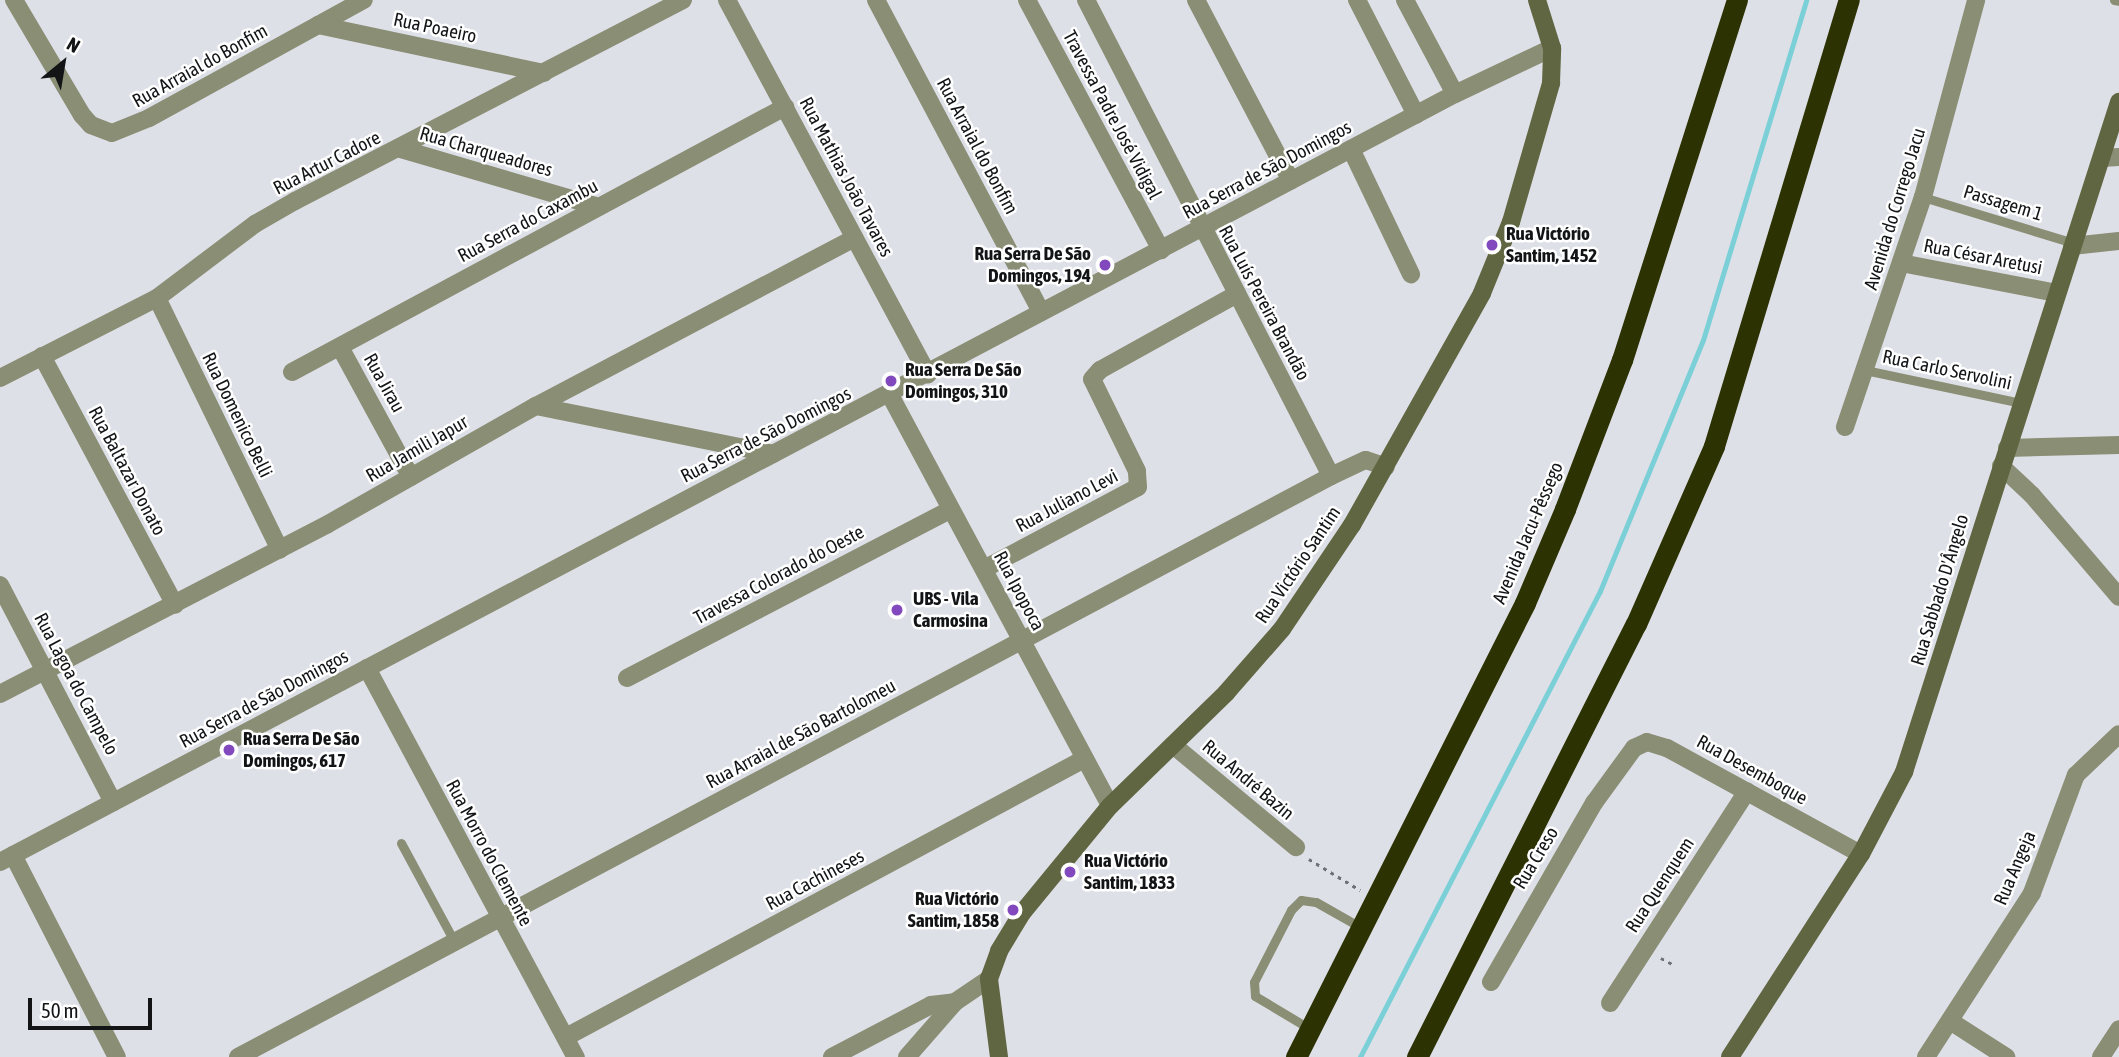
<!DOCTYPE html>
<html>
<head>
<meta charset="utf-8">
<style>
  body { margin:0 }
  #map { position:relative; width:2119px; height:1057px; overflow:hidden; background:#dee0e8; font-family:"Asap Condensed",sans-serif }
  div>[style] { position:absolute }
  .stream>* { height:5px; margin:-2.5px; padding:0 2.5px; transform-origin:2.5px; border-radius:2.5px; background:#7bcfd6 }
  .path>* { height:2.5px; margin-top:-1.25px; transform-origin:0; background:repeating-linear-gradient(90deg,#6f7075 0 3.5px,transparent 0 8.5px) }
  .lane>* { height:9px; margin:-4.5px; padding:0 4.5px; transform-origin:4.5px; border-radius:4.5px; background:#898e74 }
  .street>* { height:18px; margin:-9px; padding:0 9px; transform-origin:9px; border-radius:9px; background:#898e74 }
  .secondary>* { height:18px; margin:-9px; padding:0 9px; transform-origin:9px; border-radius:9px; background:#606641 }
  .highway>* { height:21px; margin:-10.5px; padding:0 10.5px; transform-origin:10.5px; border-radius:10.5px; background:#2d3203 }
  .dots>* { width:19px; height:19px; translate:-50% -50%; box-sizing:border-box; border:4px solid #fff; border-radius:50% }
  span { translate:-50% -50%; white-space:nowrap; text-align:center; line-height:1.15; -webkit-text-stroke:5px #fff; paint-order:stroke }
  .street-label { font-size:19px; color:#131416 }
  .poi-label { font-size:19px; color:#131416; font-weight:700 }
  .left { translate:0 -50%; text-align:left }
  .right { translate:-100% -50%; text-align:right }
  .north { position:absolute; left:28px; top:28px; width:70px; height:70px; -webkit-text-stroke:5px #fff; paint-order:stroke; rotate:30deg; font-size:19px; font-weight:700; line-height:28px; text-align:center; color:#131416 }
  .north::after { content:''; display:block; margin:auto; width:24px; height:32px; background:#131416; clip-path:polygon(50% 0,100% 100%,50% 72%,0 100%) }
  .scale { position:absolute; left:28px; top:998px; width:124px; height:32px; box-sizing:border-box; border:4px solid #131416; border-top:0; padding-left:9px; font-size:21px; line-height:24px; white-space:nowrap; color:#131416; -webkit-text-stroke:5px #fff; paint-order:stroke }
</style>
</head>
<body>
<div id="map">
  <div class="stream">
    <div style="left:1360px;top:1057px;width:524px;rotate:-62.75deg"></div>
    <div style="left:1600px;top:591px;width:271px;rotate:-67.7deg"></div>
    <div style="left:1703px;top:340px;width:355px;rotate:-73.1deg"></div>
  </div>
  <div class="path">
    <div style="left:1309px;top:859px;width:60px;rotate:31.3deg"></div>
    <div style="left:1661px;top:958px;width:15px;rotate:28deg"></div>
  </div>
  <div class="lane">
    <div style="left:2114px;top:0;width:5px;rotate:11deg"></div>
    <div style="left:1923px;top:197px;width:157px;rotate:17deg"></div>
    <div style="left:1865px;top:370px;width:159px;rotate:11.9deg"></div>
    <div style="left:401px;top:843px;width:111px;rotate:61.6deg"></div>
    <div style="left:1310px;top:1029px;width:64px;rotate:-149deg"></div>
    <div style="left:1255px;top:996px;width:14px;rotate:-94deg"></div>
    <div style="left:1254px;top:982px;width:81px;rotate:-62.8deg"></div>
    <div style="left:1291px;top:910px;width:14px;rotate:-45deg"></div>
    <div style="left:1301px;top:900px;width:15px;rotate:8deg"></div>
    <div style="left:1316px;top:902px;width:53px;rotate:29.5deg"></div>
  </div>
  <div class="street">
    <div style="left:14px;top:0;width:134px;rotate:59.4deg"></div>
    <div style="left:82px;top:115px;width:13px;rotate:48deg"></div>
    <div style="left:91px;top:125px;width:22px;rotate:21deg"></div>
    <div style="left:112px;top:133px;width:40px;rotate:-22deg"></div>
    <div style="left:149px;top:118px;width:245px;rotate:-28.8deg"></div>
    <div style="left:727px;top:0;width:425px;rotate:61.8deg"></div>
    <div style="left:876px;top:0;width:353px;rotate:62.1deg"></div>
    <div style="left:1027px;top:0;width:284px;rotate:61.8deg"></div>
    <div style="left:1086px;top:0;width:535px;rotate:62.76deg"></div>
    <div style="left:1196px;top:0;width:204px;rotate:62.3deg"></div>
    <div style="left:1357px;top:0;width:129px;rotate:62.8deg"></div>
    <div style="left:1405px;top:0;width:106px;rotate:62deg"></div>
    <div style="left:318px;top:25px;width:231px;rotate:12deg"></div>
    <div style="left:401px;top:149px;width:206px;rotate:16.3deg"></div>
    <div style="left:1351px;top:149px;width:139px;rotate:64.4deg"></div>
    <div style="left:2102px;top:158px;width:17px;rotate:-3deg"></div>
    <div style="left:2072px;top:246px;width:47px;rotate:-6.1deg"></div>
    <div style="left:1901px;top:263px;width:159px;rotate:10.9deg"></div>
    <div style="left:157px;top:298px;width:280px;rotate:64deg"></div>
    <div style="left:340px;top:347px;width:148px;rotate:61.4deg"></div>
    <div style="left:42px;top:356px;width:282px;rotate:61.9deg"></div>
    <div style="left:292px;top:372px;width:560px;rotate:-28.26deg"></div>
    <div style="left:0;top:378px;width:176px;rotate:-27deg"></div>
    <div style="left:157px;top:298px;width:123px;rotate:-37.1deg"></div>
    <div style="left:255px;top:224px;width:46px;rotate:-29.9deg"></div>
    <div style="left:295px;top:201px;width:437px;rotate:-27.4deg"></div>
    <div style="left:890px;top:395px;width:466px;rotate:61.8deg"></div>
    <div style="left:536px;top:406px;width:242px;rotate:11.4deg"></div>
    <div style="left:1845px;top:427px;width:243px;rotate:-71.3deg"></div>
    <div style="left:1923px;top:197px;width:204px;rotate:-74.9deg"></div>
    <div style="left:2007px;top:448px;width:112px;rotate:-1.5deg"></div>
    <div style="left:2001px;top:466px;width:42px;rotate:43.1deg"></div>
    <div style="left:2032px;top:495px;width:134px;rotate:49.5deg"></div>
    <div style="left:984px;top:569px;width:174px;rotate:-28deg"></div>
    <div style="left:1138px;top:487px;width:16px;rotate:-94deg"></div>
    <div style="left:1137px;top:471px;width:102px;rotate:-116.1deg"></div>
    <div style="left:1092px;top:379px;width:12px;rotate:-48deg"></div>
    <div style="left:1100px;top:370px;width:157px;rotate:-29deg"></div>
    <div style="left:0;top:585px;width:245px;rotate:62.5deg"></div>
    <div style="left:367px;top:668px;width:442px;rotate:61.8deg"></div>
    <div style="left:627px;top:678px;width:365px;rotate:-27.5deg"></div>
    <div style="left:0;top:694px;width:369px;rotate:-27.4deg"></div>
    <div style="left:328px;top:524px;width:239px;rotate:-29.6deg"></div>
    <div style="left:536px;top:406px;width:360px;rotate:-27.8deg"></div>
    <div style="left:1173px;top:745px;width:160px;rotate:39.7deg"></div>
    <div style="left:13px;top:855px;width:227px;rotate:62.8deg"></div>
    <div style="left:0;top:862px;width:1645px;rotate:-27.83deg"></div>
    <div style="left:1455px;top:94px;width:107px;rotate:-25.4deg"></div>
    <div style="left:1491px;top:982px;width:207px;rotate:-60.1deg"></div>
    <div style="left:1594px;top:803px;width:68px;rotate:-54deg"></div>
    <div style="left:1634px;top:748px;width:14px;rotate:-25deg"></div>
    <div style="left:1647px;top:742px;width:21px;rotate:17deg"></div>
    <div style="left:1667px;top:748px;width:221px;rotate:28.7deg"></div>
    <div style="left:1610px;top:1003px;width:252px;rotate:-57.1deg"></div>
    <div style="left:1950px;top:1021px;width:67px;rotate:32.7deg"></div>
    <div style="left:566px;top:1037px;width:588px;rotate:-28.22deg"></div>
    <div style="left:238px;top:1057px;width:1238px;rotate:-27.99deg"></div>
    <div style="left:1331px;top:476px;width:38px;rotate:-25deg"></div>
    <div style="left:1366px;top:460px;width:21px;rotate:19deg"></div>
    <div style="left:832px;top:1057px;width:112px;rotate:-27.7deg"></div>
    <div style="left:931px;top:1005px;width:24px;rotate:-7deg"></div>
    <div style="left:907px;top:1057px;width:73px;rotate:-48.9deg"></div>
    <div style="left:955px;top:1002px;width:41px;rotate:-34.1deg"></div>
    <div style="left:1926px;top:1057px;width:195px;rotate:-57.1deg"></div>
    <div style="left:2032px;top:893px;width:126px;rotate:-69.6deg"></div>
    <div style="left:2076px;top:775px;width:59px;rotate:-43.6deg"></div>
    <div style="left:2101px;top:1057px;width:33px;rotate:-57deg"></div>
  </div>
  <div class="secondary">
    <div style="left:999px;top:1057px;width:79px;rotate:-97.3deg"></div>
    <div style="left:989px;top:979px;width:30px;rotate:-70deg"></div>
    <div style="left:999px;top:951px;width:44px;rotate:-58.8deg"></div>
    <div style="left:1022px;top:913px;width:139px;rotate:-50.6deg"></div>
    <div style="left:1110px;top:806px;width:162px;rotate:-44.2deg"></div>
    <div style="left:1226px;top:693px;width:85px;rotate:-48.8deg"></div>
    <div style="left:1282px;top:629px;width:125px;rotate:-56.1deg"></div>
    <div style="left:1352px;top:525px;width:266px;rotate:-60.7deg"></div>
    <div style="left:1482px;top:293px;width:77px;rotate:-67.8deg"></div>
    <div style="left:1511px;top:222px;width:145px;rotate:-73.9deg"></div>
    <div style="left:1551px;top:83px;width:35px;rotate:-88deg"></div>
    <div style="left:1552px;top:48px;width:50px;rotate:-107.4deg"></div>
    <div style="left:1730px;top:1057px;width:242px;rotate:-57.2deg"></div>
    <div style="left:1861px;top:854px;width:93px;rotate:-62.3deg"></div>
    <div style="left:1904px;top:772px;width:704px;rotate:-72.21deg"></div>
  </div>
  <div class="highway">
    <div style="left:1296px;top:1057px;width:508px;rotate:-63.23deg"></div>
    <div style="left:1525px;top:603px;width:102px;rotate:-66.9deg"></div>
    <div style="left:1565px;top:509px;width:160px;rotate:-69.1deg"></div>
    <div style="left:1622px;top:360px;width:378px;rotate:-72.3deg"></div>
    <div style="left:1417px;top:1057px;width:485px;rotate:-63.2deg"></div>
    <div style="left:1636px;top:624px;width:194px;rotate:-66.3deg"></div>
    <div style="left:1714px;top:446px;width:466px;rotate:-73.2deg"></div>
  </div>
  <div class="dots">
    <div style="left:1492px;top:245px;background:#8248be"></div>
    <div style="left:1105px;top:265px;background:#8248be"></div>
    <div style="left:891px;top:381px;background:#8248be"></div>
    <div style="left:897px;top:610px;background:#8248be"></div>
    <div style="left:229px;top:750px;background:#8248be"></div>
    <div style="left:1070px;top:872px;background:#8248be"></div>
    <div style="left:1013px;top:910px;background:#8248be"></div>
  </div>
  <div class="street-label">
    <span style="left:435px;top:28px;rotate:12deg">Rua Poaeiro</span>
    <span style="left:200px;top:66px;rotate:-29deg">Rua Arraial do Bonfim</span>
    <span style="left:1112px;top:115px;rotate:62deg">Travessa Padre José Vidigal</span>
    <span style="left:977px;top:146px;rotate:62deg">Rua Arraial do Bonfim</span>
    <span style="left:486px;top:152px;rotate:16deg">Rua Charqueadores</span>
    <span style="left:327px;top:163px;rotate:-27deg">Rua Artur Cadore</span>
    <span style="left:1267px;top:170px;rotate:-28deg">Rua Serra de São Domingos</span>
    <span style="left:846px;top:177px;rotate:62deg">Rua Mathias João Tavares</span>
    <span style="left:2003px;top:203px;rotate:17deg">Passagem 1</span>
    <span style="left:1895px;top:209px;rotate:-73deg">Avenida do Corrego Jacu</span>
    <span style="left:528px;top:221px;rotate:-28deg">Rua Serra do Caxambu</span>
    <span style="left:1983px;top:257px;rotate:11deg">Rua César Aretusi</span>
    <span style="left:1264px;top:303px;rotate:62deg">Rua Luís Pereira Brandão</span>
    <span style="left:1947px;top:370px;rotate:12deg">Rua Carlo Servolini</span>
    <span style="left:384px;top:383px;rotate:61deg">Rua Jirau</span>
    <span style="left:237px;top:415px;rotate:64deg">Rua Domenico Belli</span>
    <span style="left:766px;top:435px;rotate:-27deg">Rua Serra de São Domingos</span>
    <span style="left:417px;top:449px;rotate:-30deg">Rua Jamili Japur</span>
    <span style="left:127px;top:471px;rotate:62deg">Rua Baltazar Donato</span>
    <span style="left:1067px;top:501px;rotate:-28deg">Rua Juliano Levi</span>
    <span style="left:1528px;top:533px;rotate:-67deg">Avenida Jacu-Pêssego</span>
    <span style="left:1298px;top:565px;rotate:-56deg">Rua Victório Santim</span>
    <span style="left:779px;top:575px;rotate:-28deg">Travessa Colorado do Oeste</span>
    <span style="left:1940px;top:590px;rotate:-73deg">Rua Sabbado D'Ângelo</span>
    <span style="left:1019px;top:591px;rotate:62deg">Rua Ipopoca</span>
    <span style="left:76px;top:684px;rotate:62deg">Rua Lagoa do Campelo</span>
    <span style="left:264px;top:699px;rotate:-28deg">Rua Serra de São Domingos</span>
    <span style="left:801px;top:734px;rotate:-28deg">Rua Arraial de São Bartolomeu</span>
    <span style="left:1752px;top:770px;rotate:29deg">Rua Desemboque</span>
    <span style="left:1248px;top:780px;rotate:40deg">Rua André Bazin</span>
    <span style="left:489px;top:853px;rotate:62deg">Rua Morro do Clemente</span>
    <span style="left:1536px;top:858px;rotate:-59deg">Rua Creso</span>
    <span style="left:2015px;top:868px;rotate:-67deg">Rua Angeja</span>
    <span style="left:815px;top:880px;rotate:-28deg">Rua Cachineses</span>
    <span style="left:1660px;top:885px;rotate:-57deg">Rua Quenquem</span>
  </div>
  <div class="poi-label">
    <span class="left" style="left:1506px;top:245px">Rua Victório<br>Santim, 1452</span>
    <span class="right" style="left:1091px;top:265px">Rua Serra De São<br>Domingos, 194</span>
    <span class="left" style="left:905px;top:381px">Rua Serra De São<br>Domingos, 310</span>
    <span class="left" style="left:913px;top:610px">UBS - Vila<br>Carmosina</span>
    <span class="left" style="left:243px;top:750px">Rua Serra De São<br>Domingos, 617</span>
    <span class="left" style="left:1084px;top:872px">Rua Victório<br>Santim, 1833</span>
    <span class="right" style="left:999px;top:910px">Rua Victório<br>Santim, 1858</span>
  </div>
  <div class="north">N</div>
  <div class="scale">50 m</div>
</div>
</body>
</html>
